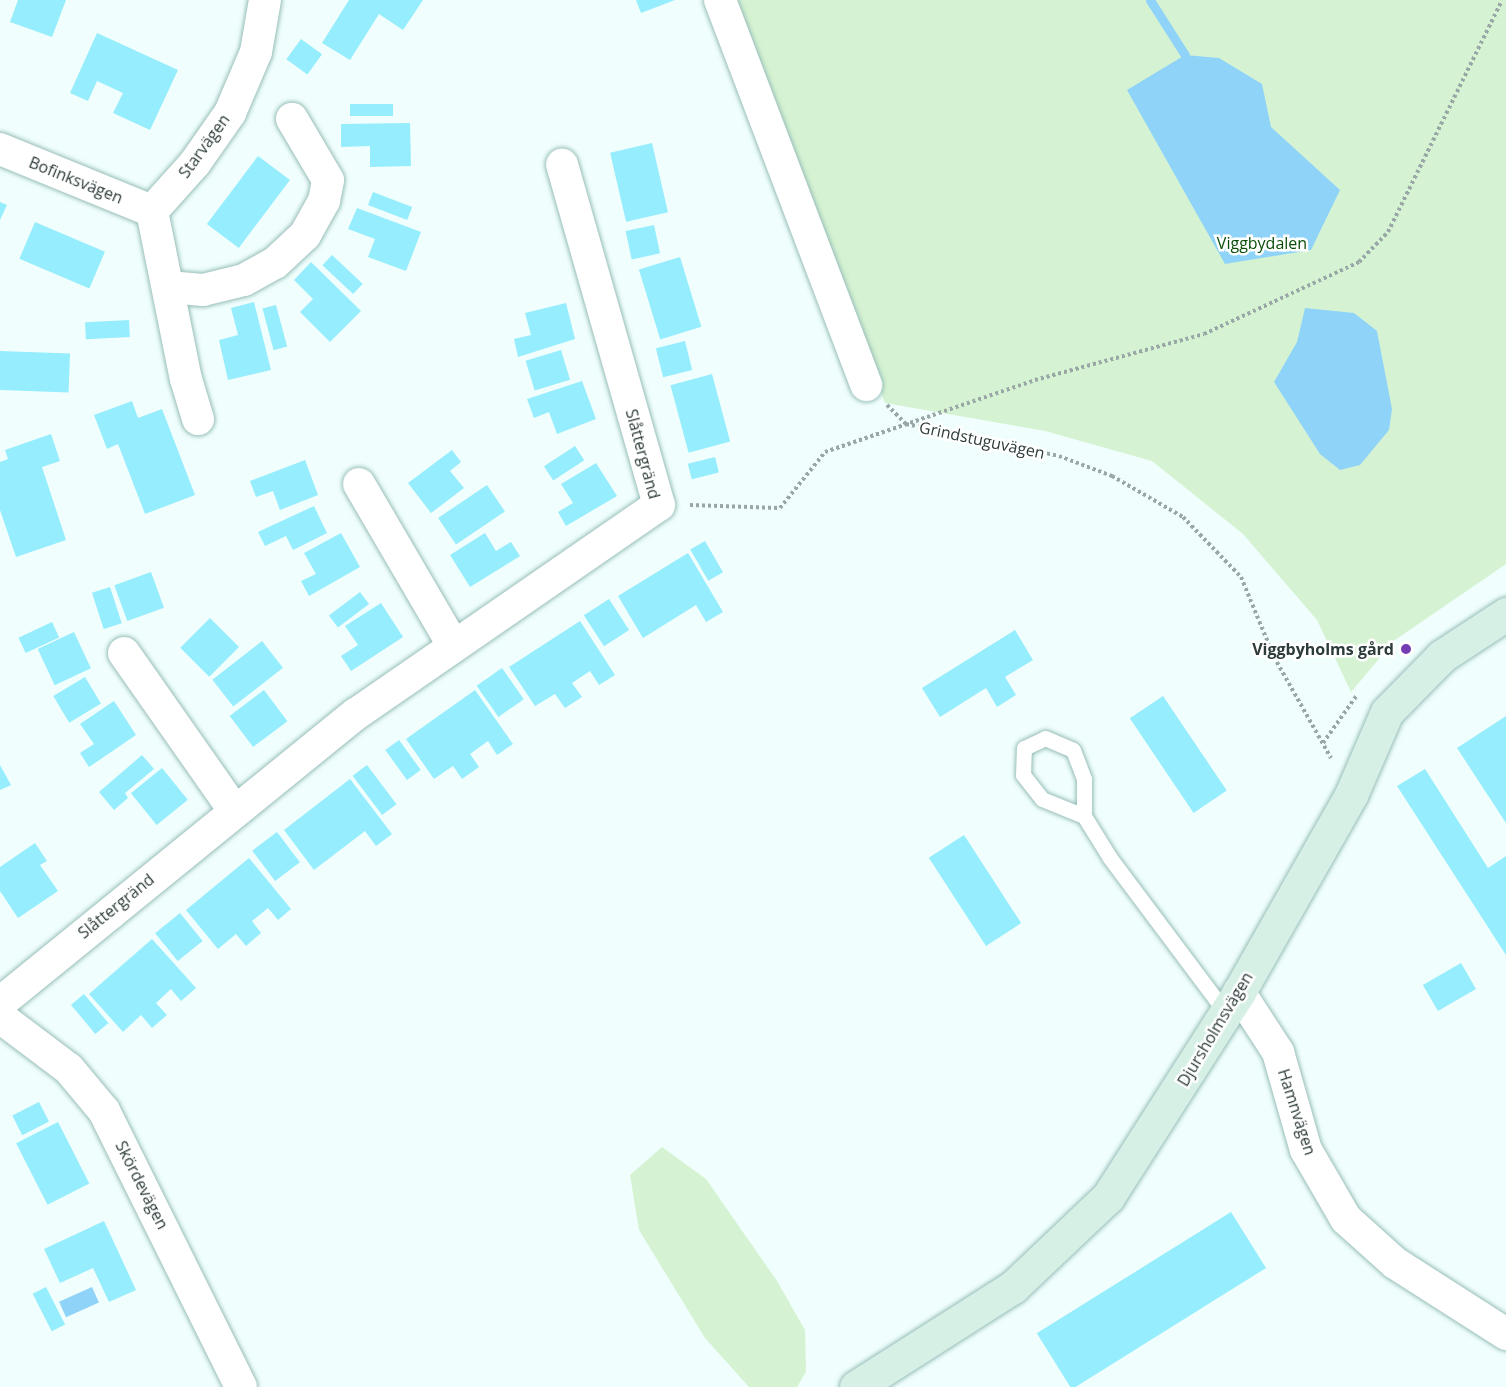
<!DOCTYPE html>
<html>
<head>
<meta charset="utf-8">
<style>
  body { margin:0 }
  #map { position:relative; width:1506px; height:1387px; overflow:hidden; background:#f0fffd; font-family:"Open Sans",sans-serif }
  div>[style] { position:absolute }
  .green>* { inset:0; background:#d5f3d2 }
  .water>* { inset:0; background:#8fd3f9; transform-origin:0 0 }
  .stream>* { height:9px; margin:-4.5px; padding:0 4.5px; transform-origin:4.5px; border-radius:4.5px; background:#8fd3f9 }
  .building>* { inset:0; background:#96edfd; transform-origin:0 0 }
  .path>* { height:4px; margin-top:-2px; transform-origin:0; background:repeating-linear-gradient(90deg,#99a8a6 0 3px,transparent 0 6px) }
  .roads { filter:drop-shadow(0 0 2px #98beb9) drop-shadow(0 0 2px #98beb9) }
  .lane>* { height:15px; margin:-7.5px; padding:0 7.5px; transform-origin:7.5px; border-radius:7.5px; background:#fff }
  .street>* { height:32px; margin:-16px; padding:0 16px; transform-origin:16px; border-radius:16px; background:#fff }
  .secondary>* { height:33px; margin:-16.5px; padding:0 16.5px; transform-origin:16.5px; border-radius:16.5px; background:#d7f0e6 }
  .dots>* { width:16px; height:16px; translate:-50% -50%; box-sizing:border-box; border:3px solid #fff; border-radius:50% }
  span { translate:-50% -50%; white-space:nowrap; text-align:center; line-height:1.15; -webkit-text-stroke:5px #fff; paint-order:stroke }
  .street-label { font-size:16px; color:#2d3c3a }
  .park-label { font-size:16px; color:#0a4d08 }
  .poi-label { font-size:16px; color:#2d3c3a; font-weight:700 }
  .right { translate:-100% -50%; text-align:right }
</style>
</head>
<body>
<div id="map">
  <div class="green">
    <div style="clip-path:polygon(737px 0,1506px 0,1506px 564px,1395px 640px,1351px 692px,1317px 620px,1243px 534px,1152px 461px,1045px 431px,885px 403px)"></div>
    <div style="clip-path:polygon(662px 1147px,706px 1179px,777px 1281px,805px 1330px,806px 1372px,797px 1387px,749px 1387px,705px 1338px,639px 1230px,630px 1175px)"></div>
  </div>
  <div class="water">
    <div style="clip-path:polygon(1185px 55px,1219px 58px,1262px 84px,1271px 127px,1340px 190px,1311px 250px,1225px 264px,1127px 90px)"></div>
    <div style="clip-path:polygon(1305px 308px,1354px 313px,1377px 331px,1392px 409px,1389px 430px,1360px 465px,1340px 470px,1320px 454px,1274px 382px,1297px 342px)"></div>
    <div style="left:92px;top:1287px;width:17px;height:36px;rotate:66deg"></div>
  </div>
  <div class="stream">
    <div style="left:1150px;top:0;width:65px;rotate:57.5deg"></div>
  </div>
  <div class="building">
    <div style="clip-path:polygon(18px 0,66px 0,52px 37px,10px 22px)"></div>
    <div style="clip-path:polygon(349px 0,423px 0,403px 30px,379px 14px,350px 60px,322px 43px)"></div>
    <div style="clip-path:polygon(636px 0,675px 0,641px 13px)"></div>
    <div style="clip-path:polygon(97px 33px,178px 70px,150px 130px,113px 113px,123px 93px,97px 81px,88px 101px,70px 93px)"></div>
    <div style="left:301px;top:39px;width:26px;height:25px;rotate:36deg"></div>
    <div style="left:350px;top:104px;width:43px;height:12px"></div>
    <div style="clip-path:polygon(410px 123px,411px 166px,370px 167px,370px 146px,341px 147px,341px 124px)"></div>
    <div style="left:652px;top:143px;width:71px;height:43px;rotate:77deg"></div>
    <div style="left:258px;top:156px;width:40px;height:85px;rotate:37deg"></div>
    <div style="left:373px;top:192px;width:42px;height:14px;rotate:21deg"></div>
    <div style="clip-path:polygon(0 202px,7px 205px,0 220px)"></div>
    <div style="clip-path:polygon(357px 208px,421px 232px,406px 271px,368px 257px,375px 239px,348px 229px)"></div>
    <div style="left:35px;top:222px;width:76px;height:40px;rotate:23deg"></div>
    <div style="left:654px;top:225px;width:29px;height:29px;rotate:78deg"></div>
    <div style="left:332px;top:255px;width:42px;height:14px;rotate:43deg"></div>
    <div style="left:680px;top:257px;width:73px;height:43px;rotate:73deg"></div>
    <div style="clip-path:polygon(311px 262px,361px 311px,330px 342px,300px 312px,313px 299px,294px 280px)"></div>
    <div style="clip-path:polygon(254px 302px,271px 370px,228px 380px,219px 340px,238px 335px,231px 308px)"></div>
    <div style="clip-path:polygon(566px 303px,575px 339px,518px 357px,514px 339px,531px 335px,525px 313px)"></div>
    <div style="left:276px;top:305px;width:43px;height:14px;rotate:75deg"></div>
    <div style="left:129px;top:320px;width:17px;height:44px;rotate:87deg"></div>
    <div style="left:685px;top:341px;width:30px;height:30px;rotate:76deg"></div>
    <div style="left:561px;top:350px;width:31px;height:37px;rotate:73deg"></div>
    <div style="left:0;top:351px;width:70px;height:39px;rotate:2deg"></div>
    <div style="left:712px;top:374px;width:70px;height:43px;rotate:75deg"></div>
    <div style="clip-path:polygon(582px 381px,596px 419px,557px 434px,549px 412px,534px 418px,527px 399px)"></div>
    <div style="clip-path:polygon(132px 401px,138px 418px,162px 409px,195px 495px,145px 514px,118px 444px,107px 449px,94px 415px)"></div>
    <div style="clip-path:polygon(51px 434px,60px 461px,42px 467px,66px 540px,16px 557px,0 510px,0 462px,8px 459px,5px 450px)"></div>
    <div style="left:575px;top:446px;width:17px;height:37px;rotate:57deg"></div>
    <div style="clip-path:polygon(452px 450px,461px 462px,450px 471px,464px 488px,431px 513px,408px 483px)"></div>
    <div style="left:715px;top:457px;width:16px;height:28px;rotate:76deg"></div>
    <div style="clip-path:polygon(305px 460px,318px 495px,280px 510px,273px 491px,256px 497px,250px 481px)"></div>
    <div style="clip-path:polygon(596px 463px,617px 496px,566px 526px,558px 512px,573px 503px,561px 484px)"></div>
    <div style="left:487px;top:485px;width:32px;height:59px;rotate:56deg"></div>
    <div style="clip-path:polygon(314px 506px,327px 533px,293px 550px,286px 536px,265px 546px,258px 532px)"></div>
    <div style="clip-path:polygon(341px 533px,360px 567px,309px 596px,301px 581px,316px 574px,304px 553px)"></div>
    <div style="clip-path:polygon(485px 533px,496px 551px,511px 542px,520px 556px,470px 587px,450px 555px)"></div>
    <div style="left:705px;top:541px;width:36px;height:17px;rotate:60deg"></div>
    <div style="clip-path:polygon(688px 553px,723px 612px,706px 622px,696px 605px,643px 638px,618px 596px)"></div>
    <div style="left:151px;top:572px;width:38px;height:39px;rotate:70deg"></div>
    <div style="left:110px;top:587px;width:38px;height:19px;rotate:72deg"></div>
    <div style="left:360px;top:592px;width:15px;height:39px;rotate:53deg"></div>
    <div style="left:609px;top:599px;width:37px;height:30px;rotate:57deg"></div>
    <div style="clip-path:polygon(381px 603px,403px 637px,351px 671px,341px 656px,358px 645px,345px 626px)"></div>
    <div style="left:210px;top:618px;width:41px;height:42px;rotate:45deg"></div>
    <div style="clip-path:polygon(580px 621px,615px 675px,599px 685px,590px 671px,572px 683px,582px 697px,565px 708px,555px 694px,535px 706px,509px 667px)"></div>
    <div style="left:52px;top:622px;width:17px;height:37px;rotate:65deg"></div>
    <div style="clip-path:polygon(1015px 630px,1033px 660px,1005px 677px,1016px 695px,997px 707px,986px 688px,940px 717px,922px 688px)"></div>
    <div style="left:74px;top:632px;width:40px;height:40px;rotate:65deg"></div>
    <div style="left:262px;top:641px;width:34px;height:63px;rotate:52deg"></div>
    <div style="left:502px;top:668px;width:38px;height:31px;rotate:55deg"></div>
    <div style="left:85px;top:677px;width:31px;height:37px;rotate:59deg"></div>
    <div style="left:264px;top:690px;width:39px;height:43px;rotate:53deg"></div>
    <div style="clip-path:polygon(475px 690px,513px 744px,497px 755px,488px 741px,470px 754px,479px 767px,462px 779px,453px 766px,434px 779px,406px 739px)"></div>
    <div style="left:1163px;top:696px;width:114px;height:40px;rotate:56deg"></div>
    <div style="clip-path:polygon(114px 701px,136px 735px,89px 767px,80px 753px,94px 744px,80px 724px)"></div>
    <div style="clip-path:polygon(1506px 716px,1506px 823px,1457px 748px)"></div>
    <div style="left:399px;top:740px;width:37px;height:17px;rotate:54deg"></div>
    <div style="clip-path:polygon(142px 755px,154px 769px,125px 793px,128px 798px,114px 810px,99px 792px)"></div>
    <div style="clip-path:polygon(0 765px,11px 785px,0 790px)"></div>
    <div style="left:367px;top:765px;width:49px;height:18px;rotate:53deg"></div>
    <div style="left:162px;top:768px;width:41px;height:40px;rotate:51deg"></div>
    <div style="clip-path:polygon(1425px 769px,1488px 868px,1506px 856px,1506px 955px,1397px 786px)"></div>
    <div style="clip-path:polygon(350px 779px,392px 834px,376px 846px,365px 831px,314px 870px,284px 830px)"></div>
    <div style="left:277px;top:832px;width:38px;height:31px;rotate:53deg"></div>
    <div style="left:964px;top:835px;width:105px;height:42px;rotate:57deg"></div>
    <div style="clip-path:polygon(35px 843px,47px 861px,40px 865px,58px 891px,18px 918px,0 891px,0 867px)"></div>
    <div style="clip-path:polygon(249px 858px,291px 909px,278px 920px,268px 908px,252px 921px,261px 933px,246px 946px,236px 934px,218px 949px,186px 910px)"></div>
    <div style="left:180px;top:913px;width:36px;height:32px;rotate:51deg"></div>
    <div style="clip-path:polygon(152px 939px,196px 988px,181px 1001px,171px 989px,156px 1003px,167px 1015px,152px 1028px,141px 1015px,123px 1032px,89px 994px)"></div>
    <div style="left:1461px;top:963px;width:30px;height:44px;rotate:60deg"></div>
    <div style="left:84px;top:994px;width:38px;height:17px;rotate:50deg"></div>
    <div style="left:39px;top:1102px;width:22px;height:30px;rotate:63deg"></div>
    <div style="left:58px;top:1122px;width:69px;height:47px;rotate:63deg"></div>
    <div style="left:1231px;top:1212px;width:66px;height:229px;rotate:58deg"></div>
    <div style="clip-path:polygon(104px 1221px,136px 1290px,109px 1302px,93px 1268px,60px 1283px,44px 1249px)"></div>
    <div style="left:46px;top:1287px;width:42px;height:15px;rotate:63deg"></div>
  </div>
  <div class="path">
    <div style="left:887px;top:405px;width:27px;rotate:45deg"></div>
    <div style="left:906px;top:424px;width:156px;rotate:11.8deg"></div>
    <div style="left:1059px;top:456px;width:57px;rotate:20.7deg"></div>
    <div style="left:1112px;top:476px;width:82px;rotate:30deg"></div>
    <div style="left:1183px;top:517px;width:83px;rotate:46deg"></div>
    <div style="left:1241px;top:577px;width:87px;rotate:67.6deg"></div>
    <div style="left:1274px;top:657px;width:116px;rotate:60.6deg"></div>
    <div style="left:690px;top:505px;width:90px;rotate:1.9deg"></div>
    <div style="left:780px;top:508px;width:72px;rotate:-51.2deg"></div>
    <div style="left:825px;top:452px;width:222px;rotate:-18.9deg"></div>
    <div style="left:1035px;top:380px;width:175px;rotate:-15.2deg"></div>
    <div style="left:1204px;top:334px;width:171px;rotate:-24.9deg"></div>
    <div style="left:1359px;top:262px;width:42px;rotate:-46deg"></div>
    <div style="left:1388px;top:232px;width:258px;rotate:-63.8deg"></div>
    <div style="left:1323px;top:743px;width:59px;rotate:-54.7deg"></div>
  </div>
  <div class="roads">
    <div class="lane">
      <div style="left:1084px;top:816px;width:45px;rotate:-158deg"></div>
      <div style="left:1042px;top:799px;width:31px;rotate:-128deg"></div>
      <div style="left:1023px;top:775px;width:27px;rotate:-88deg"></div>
      <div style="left:1024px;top:748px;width:23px;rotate:-25deg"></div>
      <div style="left:1045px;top:738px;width:30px;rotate:23deg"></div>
      <div style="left:1073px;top:750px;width:31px;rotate:69deg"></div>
      <div style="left:1084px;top:779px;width:37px;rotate:90deg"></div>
      <div style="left:1084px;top:816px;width:49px;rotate:58.2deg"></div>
      <div style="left:1110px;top:858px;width:194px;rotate:53.2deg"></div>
    </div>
    <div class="street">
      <div style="left:720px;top:0;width:412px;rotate:69.2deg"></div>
      <div style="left:0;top:149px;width:164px;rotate:22.2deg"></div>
      <div style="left:152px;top:211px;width:64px;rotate:-48.1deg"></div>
      <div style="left:195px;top:163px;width:61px;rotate:-55deg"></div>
      <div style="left:230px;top:113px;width:66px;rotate:-66.9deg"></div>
      <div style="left:256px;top:52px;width:53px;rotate:-80.2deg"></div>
      <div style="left:152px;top:211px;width:171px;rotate:78.6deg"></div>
      <div style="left:186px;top:379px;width:42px;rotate:73.3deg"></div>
      <div style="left:168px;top:287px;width:35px;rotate:5deg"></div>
      <div style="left:203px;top:290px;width:42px;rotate:-13.7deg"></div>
      <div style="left:244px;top:280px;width:35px;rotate:-29deg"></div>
      <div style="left:275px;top:263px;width:41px;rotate:-43deg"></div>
      <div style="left:305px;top:235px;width:39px;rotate:-61deg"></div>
      <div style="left:324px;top:201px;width:21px;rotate:-79deg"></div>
      <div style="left:328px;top:180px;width:71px;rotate:-120.5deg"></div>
      <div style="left:359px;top:484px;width:186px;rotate:59.7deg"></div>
      <div style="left:124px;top:653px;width:192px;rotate:55deg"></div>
      <div style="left:1239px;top:992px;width:72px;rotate:57deg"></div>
      <div style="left:1278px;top:1052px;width:102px;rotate:74.1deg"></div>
      <div style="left:1306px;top:1150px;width:80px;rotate:59.9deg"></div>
      <div style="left:1346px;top:1219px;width:66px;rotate:41.9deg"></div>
      <div style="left:1395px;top:1263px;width:132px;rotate:32.6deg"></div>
      <div style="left:0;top:1003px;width:459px;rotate:-39.1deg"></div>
      <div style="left:356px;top:714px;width:368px;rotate:-34.6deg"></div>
      <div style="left:659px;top:505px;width:354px;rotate:-105.9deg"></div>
      <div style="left:0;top:1017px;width:86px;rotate:37deg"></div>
      <div style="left:69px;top:1069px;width:55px;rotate:50.2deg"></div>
      <div style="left:104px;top:1111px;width:308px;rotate:63.6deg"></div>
    </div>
    <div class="secondary">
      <div style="left:856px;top:1387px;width:186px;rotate:-32.5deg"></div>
      <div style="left:1013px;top:1287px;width:131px;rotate:-43.5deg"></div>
      <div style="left:1108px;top:1197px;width:243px;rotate:-57.4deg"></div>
      <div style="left:1239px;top:992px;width:227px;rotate:-60.4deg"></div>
      <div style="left:1351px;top:795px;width:90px;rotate:-66.6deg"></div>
      <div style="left:1387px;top:712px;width:78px;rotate:-45.5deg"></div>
      <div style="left:1442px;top:656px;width:77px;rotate:-33.3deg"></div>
    </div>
  </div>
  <div class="dots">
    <div style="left:1406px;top:649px;background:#743db4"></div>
  </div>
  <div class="street-label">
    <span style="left:204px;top:146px;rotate:-54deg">Starvägen</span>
    <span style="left:76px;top:180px;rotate:22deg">Bofinksvägen</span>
    <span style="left:982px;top:440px;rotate:12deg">Grindstuguvägen</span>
    <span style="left:643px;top:454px;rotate:75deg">Slåttergränd</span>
    <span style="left:116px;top:906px;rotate:-39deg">Slåttergränd</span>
    <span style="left:1215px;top:1029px;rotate:-59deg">Djursholmsvägen</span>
    <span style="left:1297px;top:1112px;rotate:72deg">Hamnvägen</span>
    <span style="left:142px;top:1185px;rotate:63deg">Skördevägen</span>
  </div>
  <div class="park-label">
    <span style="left:1262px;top:243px">Viggbydalen</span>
  </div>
  <div class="poi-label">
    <span class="right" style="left:1394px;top:649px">Viggbyholms gård</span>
  </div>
</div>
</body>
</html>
